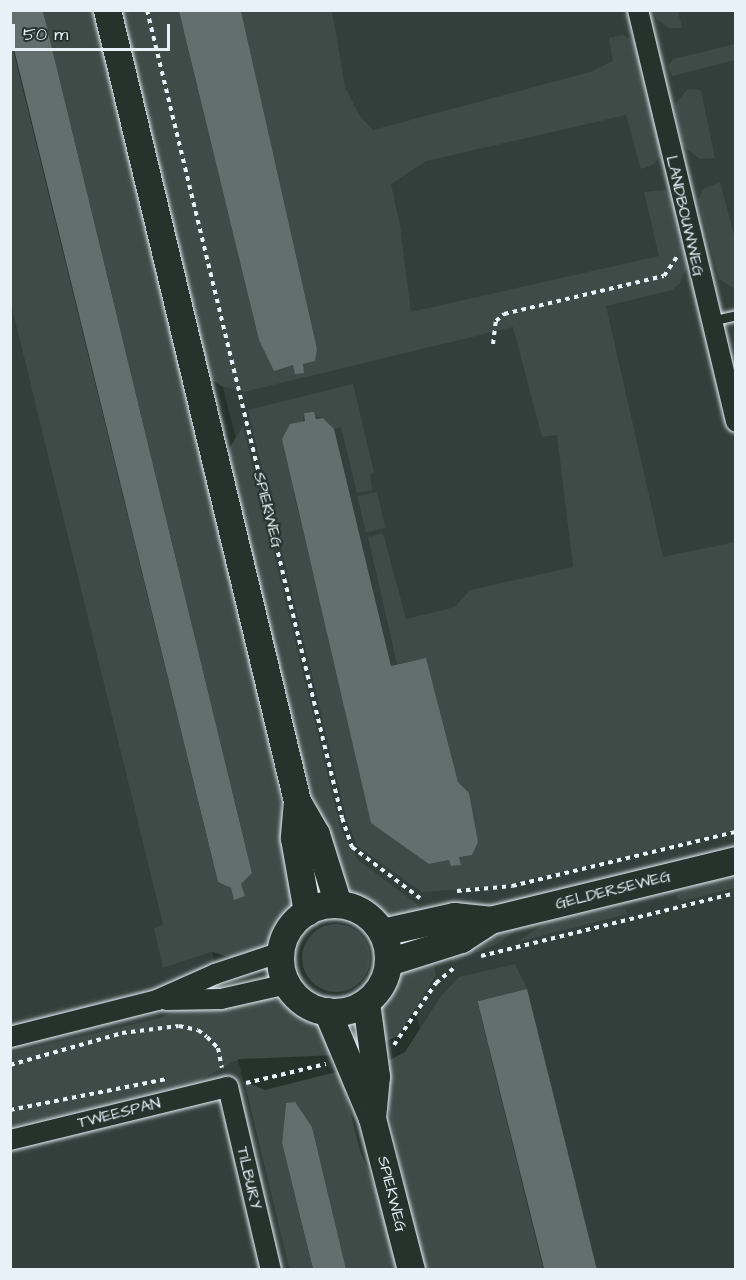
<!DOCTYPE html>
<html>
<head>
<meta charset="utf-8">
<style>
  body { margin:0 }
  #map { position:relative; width:746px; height:1280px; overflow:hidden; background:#26332d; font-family:"Architects Daughter",sans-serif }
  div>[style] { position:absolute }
  .built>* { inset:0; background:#333f3a }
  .green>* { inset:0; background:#3e4b47; transform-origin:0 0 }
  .round { border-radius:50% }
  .water>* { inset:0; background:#636f6d; transform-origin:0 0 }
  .path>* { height:4px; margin-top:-2px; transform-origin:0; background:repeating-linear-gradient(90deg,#e8f1f8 0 4.5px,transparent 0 9px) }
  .roads { filter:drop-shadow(0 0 2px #e8f1f8) drop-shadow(0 0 2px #e8f1f8) }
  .lane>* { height:9px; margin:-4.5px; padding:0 4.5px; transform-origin:4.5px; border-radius:4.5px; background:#26332d }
  .street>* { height:20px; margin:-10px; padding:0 10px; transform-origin:10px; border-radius:10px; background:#26332d }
  .secondary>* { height:27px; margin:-13.5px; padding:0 13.5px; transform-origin:13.5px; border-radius:13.5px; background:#26332d }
  .secondary>.ring { margin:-13.5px; padding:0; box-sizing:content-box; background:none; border:27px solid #26332d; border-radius:50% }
  span { translate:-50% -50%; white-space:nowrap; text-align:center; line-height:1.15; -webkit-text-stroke:4.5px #26332d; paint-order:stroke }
  .street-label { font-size:16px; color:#e8f1f8 }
  .frame { position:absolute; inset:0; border:12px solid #e8f1f8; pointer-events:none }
  .scale { position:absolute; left:12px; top:24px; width:158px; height:27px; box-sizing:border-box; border:3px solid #e8f1f8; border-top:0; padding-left:8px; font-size:18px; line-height:21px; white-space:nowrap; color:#e8f1f8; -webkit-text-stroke:4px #26332d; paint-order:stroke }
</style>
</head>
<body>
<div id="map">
  <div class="built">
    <div style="clip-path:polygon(137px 11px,735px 11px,735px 1269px,480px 1269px,389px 905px,344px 865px,212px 344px)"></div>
    <div style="clip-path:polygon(10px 109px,203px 913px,155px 929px,163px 968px,212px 952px,289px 1269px,11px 1269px)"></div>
  </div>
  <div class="green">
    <div style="clip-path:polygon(43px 11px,95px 11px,249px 648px,296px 879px,294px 904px,282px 927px,259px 951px,240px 960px,212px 952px,163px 968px,154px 929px,163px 924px,11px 304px,10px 37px,218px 882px,231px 888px,235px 900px,241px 884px,252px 873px)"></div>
    <div style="clip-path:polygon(120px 11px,179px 11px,259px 340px,294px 365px,295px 374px,317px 349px,241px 11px,332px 11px,345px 87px,359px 115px,373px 130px,590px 72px,613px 61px,609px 38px,623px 35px,637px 43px,663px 152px,654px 164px,641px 169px,626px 115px,426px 161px,391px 184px,400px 226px,411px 312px,659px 256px,644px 192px,665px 190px,675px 199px,689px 262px,680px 283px,672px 290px,606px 306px,663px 557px,735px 542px,735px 830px,503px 886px,422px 892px,358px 847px,347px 821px,248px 410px,353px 384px,374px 472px,370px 474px,372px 490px,357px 493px,341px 427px,334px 429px,323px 418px,304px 413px,294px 494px,326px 625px,429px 864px,449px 860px,451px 866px,461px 865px,459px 857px,478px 842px,469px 793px,458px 782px,426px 659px,397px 664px,368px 537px,383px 533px,406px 619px,455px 607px,470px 590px,573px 567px,557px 435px,542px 437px,513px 327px,244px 392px,221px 386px,207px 376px)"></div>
    <div style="clip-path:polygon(654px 11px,678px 11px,682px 28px,669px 28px,656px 19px)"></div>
    <div style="clip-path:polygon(735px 44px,735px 60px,672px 76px,668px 66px,673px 59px)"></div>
    <div style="clip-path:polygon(688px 89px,701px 90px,715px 158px,700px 159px,683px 146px,675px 104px)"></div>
    <div style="clip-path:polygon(720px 182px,735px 239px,735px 289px,719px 279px,698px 200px,703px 189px)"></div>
    <div style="clip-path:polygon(243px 426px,341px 830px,358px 860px,417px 904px,421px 911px,403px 920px,383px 914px,354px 895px,338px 877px,273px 667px,229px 462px,230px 447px)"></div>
    <div style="left:377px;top:492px;width:37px;height:20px;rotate:77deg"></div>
    <div style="clip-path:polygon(735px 871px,735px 888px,682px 901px,677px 898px,676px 895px,717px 876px)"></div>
    <div style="clip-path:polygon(626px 909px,627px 914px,517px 942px,547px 922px,591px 911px)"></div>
    <div class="round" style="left:302px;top:924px;width:68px;height:68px"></div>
    <div style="clip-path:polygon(514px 929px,516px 931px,497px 944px,453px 962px,450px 951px)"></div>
    <div style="clip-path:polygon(432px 956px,436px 975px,398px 1036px,377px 1045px,379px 1006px,407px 968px)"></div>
    <div style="clip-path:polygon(515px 964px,527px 989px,477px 1001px,543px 1269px,421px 1269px,380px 1065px,405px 1052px,441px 996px,459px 977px)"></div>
    <div style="clip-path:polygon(222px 992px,266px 997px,291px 1004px,319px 1024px,337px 1055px,239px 1059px,196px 1082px,11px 1127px,10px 1053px,160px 1018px)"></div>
    <div style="clip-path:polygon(340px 1071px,360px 1151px,385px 1212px,398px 1269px,346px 1269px,312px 1127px,286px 1103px,282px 1143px,313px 1269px,289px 1269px,244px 1081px,265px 1090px)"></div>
  </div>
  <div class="water">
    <div style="clip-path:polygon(10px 11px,43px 11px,252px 873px,241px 884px,245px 896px,234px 900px,231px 888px,218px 882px,11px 37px)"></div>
    <div style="clip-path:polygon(179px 11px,241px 11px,317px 349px,315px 361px,303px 364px,304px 373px,295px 374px,293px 365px,274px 371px,259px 340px)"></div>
    <div style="clip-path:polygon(314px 412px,316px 419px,323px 418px,334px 429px,391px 666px,426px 658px,458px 782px,469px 793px,478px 842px,472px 855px,459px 857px,461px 865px,451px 866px,449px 860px,429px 864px,371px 823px,282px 439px,290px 424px,305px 421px,304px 413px)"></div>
    <div style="left:527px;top:989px;width:289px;height:51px;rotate:76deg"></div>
    <div style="clip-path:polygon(295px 1102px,312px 1127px,346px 1269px,313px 1269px,282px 1143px,286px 1103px)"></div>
  </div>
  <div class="path">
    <div style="left:147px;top:10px;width:831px;rotate:76.43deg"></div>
    <div style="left:342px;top:818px;width:31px;rotate:71deg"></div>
    <div style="left:352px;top:847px;width:85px;rotate:36.9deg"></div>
    <div style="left:493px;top:344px;width:23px;rotate:-83deg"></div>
    <div style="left:496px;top:321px;width:11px;rotate:-41deg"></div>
    <div style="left:504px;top:314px;width:164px;rotate:-13.4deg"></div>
    <div style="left:664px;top:276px;width:23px;rotate:-56deg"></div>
    <div style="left:457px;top:891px;width:55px;rotate:-5.2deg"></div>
    <div style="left:512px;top:886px;width:230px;rotate:-13.6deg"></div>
    <div style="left:481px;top:956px;width:263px;rotate:-13.9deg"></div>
    <div style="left:394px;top:1045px;width:75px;rotate:-55.9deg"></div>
    <div style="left:436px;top:983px;width:25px;rotate:-40deg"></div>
    <div style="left:10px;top:1065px;width:116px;rotate:-15.9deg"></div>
    <div style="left:122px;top:1033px;width:57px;rotate:-7deg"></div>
    <div style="left:179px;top:1026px;width:19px;rotate:12deg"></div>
    <div style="left:198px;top:1030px;width:11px;rotate:38deg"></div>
    <div style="left:207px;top:1037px;width:16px;rotate:45deg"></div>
    <div style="left:218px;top:1048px;width:20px;rotate:79deg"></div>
    <div style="left:246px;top:1083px;width:82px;rotate:-13.4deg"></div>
    <div style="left:10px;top:1110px;width:160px;rotate:-11.2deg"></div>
  </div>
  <div class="roads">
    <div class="lane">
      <div style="left:711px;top:321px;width:26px;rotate:-13deg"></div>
    </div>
    <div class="street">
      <div style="left:638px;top:10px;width:423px;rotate:76.6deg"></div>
      <div style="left:166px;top:1000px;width:55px;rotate:-1deg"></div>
      <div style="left:221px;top:999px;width:68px;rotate:-12.8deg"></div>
      <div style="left:10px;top:1037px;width:152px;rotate:-14.1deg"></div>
      <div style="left:157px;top:1000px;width:64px;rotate:-24.1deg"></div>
      <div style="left:215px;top:974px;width:70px;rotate:-18.4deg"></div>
      <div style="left:10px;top:1140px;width:224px;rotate:-13.7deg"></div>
      <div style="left:228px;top:1087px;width:188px;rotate:76.8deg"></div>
    </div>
    <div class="secondary">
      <div style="left:107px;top:10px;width:813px;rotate:76.49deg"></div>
      <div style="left:297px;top:801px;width:38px;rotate:60deg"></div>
      <div style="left:316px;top:834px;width:73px;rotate:72.6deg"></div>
      <div style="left:297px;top:801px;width:37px;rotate:95deg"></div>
      <div style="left:294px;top:838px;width:75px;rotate:80deg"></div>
      <div class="ring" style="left:280px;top:904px;width:81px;height:81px"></div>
      <div style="left:382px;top:932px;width:74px;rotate:-12.5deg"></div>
      <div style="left:454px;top:916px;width:36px;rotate:6deg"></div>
      <div style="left:388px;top:962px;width:77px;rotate:-17.5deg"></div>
      <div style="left:461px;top:939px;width:35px;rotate:-33deg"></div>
      <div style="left:490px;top:920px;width:253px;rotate:-13.7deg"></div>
      <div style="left:366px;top:1002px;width:75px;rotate:82.3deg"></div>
      <div style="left:376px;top:1076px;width:42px;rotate:95.4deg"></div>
      <div style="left:327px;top:1011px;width:116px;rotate:67.2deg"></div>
      <div style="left:372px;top:1118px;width:157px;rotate:75.6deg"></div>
    </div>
  </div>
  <div class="street-label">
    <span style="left:685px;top:216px;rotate:77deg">LANDBOUWWEG</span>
    <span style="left:268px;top:510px;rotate:76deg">SPIEKWEG</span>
    <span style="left:613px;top:890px;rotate:-14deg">GELDERSEWEG</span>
    <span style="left:119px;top:1113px;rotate:-14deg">TWEESPAN</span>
    <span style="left:249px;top:1178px;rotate:77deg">TILBURY</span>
    <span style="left:392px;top:1194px;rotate:76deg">SPIEKWEG</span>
  </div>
  <div class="frame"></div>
  <div class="scale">50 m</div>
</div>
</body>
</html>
